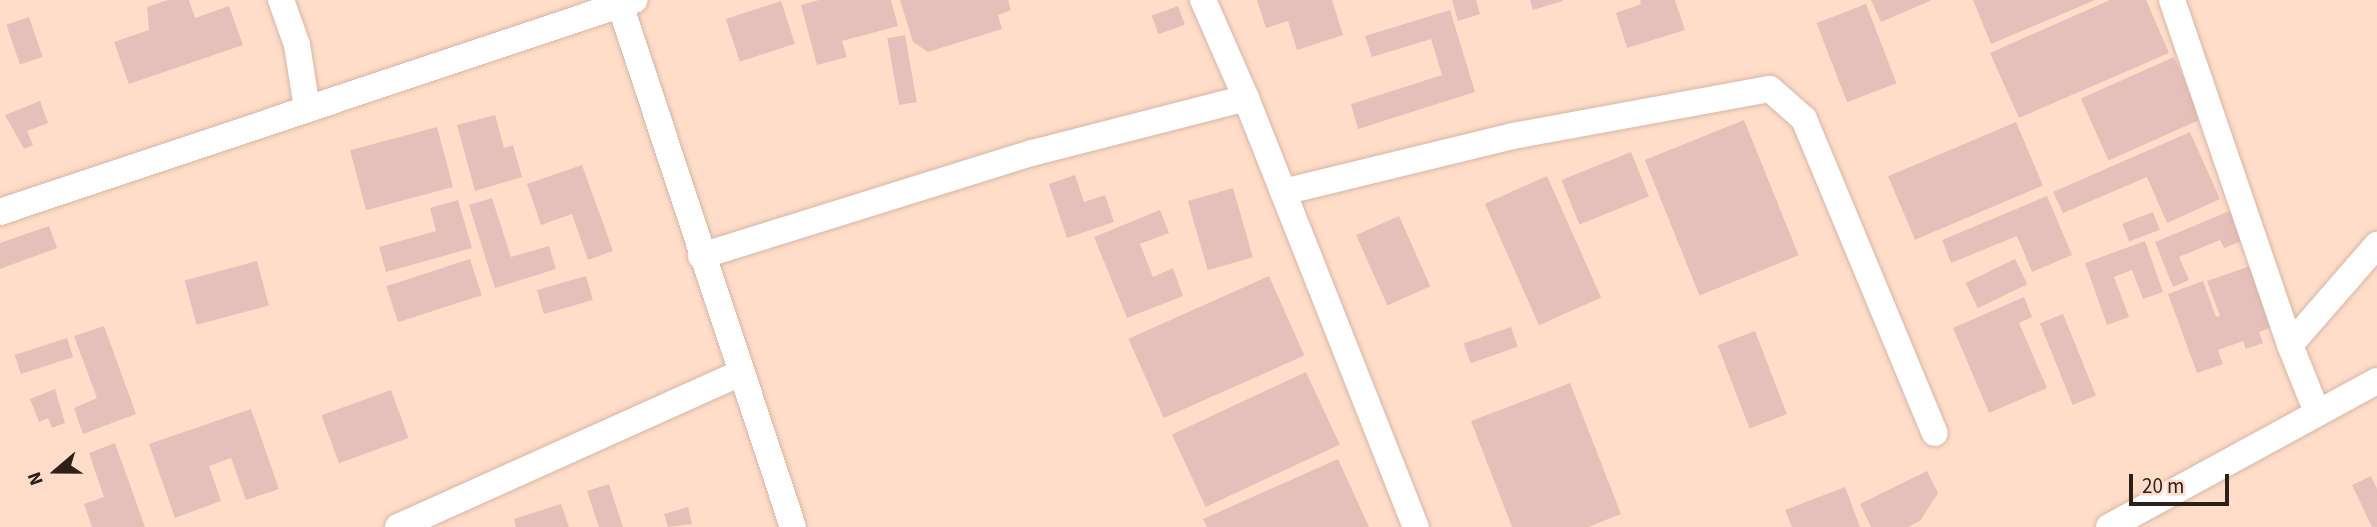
<!DOCTYPE html>
<html>
<head>
<meta charset="utf-8">
<style>
  body { margin:0 }
  #map { position:relative; width:2377px; height:527px; overflow:hidden; background:#ffddc9; font-family:"Source Sans 3",sans-serif }
  div>[style] { position:absolute }
  .building>* { inset:0; background:#e6bfba; transform-origin:0 0 }
  .roads { filter:drop-shadow(0 0 2px #d7b6a3) drop-shadow(0 0 2px #d7b6a3) }
  .minor>* { height:26px; margin:-13px; padding:0 13px; transform-origin:13px; border-radius:13px; background:#fff }
  span { translate:-50% -50%; white-space:nowrap; text-align:center; line-height:1.15; -webkit-text-stroke:6px #ffddc9; paint-order:stroke }
  .north { position:absolute; left:21px; top:436px; width:70px; height:70px; -webkit-text-stroke:5px #ffddc9; paint-order:stroke; rotate:250deg; font-size:19px; font-weight:700; line-height:28px; text-align:center; color:#2d2019 }
  .north::after { content:''; display:block; margin:auto; width:24px; height:32px; background:#2d2019; clip-path:polygon(50% 0,100% 100%,50% 72%,0 100%) }
  .scale { position:absolute; left:2129px; top:474px; width:100px; height:32px; box-sizing:border-box; border:4px solid #2d2019; border-top:0; padding-left:9px; font-size:21px; line-height:24px; white-space:nowrap; color:#2d2019; -webkit-text-stroke:5px #ffddc9; paint-order:stroke }
</style>
</head>
<body>
<div id="map">
  <div class="building">
    <div style="clip-path:polygon(168px 0,189px 0,195px 18px,229px 6px,243px 45px,129px 84px,114px 42px,149px 30px,147px 7px)"></div>
    <div style="clip-path:polygon(819px 0,891px 0,898px 26px,842px 41px,847px 57px,817px 65px,801px 5px)"></div>
    <div style="clip-path:polygon(900px 0,1008px 0,1011px 10px,998px 15px,1002px 29px,928px 52px,913px 42px)"></div>
    <div style="clip-path:polygon(1257px 0,1332px 0,1343px 35px,1297px 50px,1288px 21px,1266px 28px)"></div>
    <div style="clip-path:polygon(1452px 0,1476px 0,1480px 14px,1458px 21px)"></div>
    <div style="clip-path:polygon(1530px 0,1563px 0,1563px 1px,1533px 10px)"></div>
    <div style="clip-path:polygon(1640px 0,1675px 0,1685px 30px,1627px 48px,1616px 13px,1641px 4px)"></div>
    <div style="clip-path:polygon(1871px 0,1932px 0,1881px 22px)"></div>
    <div style="clip-path:polygon(1973px 0,2095px 0,1991px 44px)"></div>
    <div style="clip-path:polygon(2110px 0,2146px 0,2169px 53px,2019px 118px,1990px 53px)"></div>
    <div style="left:781px;top:1px;width:45px;height:58px;rotate:72deg"></div>
    <div style="left:1866px;top:4px;width:85px;height:53px;rotate:69deg"></div>
    <div style="left:1178px;top:6px;width:20px;height:28px;rotate:70deg"></div>
    <div style="clip-path:polygon(1450px 10px,1475px 92px,1358px 129px,1351px 104px,1442px 75px,1431px 39px,1372px 57px,1365px 36px)"></div>
    <div style="left:29px;top:17px;width:42px;height:24px;rotate:71deg"></div>
    <div style="left:905px;top:35px;width:68px;height:18px;rotate:80deg"></div>
    <div style="left:2174px;top:57px;width:68px;height:102px;rotate:66deg"></div>
    <div style="clip-path:polygon(40px 101px,48px 123px,27px 131px,33px 145px,24px 149px,5px 115px)"></div>
    <div style="clip-path:polygon(495px 115px,504px 148px,513px 145px,522px 177px,475px 191px,457px 125px)"></div>
    <div style="left:1744px;top:120px;width:146px;height:107px;rotate:68deg"></div>
    <div style="left:2016px;top:122px;width:69px;height:139px;rotate:67deg"></div>
    <div style="left:437px;top:127px;width:62px;height:90px;rotate:75deg"></div>
    <div style="clip-path:polygon(2190px 132px,2220px 199px,2167px 223px,2147px 177px,2063px 213px,2053px 192px)"></div>
    <div style="left:1631px;top:152px;width:48px;height:75px;rotate:68deg"></div>
    <div style="clip-path:polygon(582px 165px,613px 251px,588px 260px,572px 214px,541px 225px,527px 184px)"></div>
    <div style="clip-path:polygon(1075px 175px,1084px 202px,1105px 195px,1114px 222px,1067px 238px,1049px 184px)"></div>
    <div style="left:1547px;top:176px;width:133px;height:68px;rotate:66deg"></div>
    <div style="left:1233px;top:188px;width:72px;height:47px;rotate:74deg"></div>
    <div style="clip-path:polygon(2047px 196px,2072px 255px,2032px 272px,2017px 236px,1951px 263px,1942px 240px)"></div>
    <div style="clip-path:polygon(492px 198px,511px 257px,549px 246px,556px 269px,495px 288px,469px 205px)"></div>
    <div style="clip-path:polygon(458px 200px,472px 248px,386px 272px,379px 247px,436px 231px,430px 208px)"></div>
    <div style="clip-path:polygon(1160px 210px,1169px 233px,1140px 244px,1153px 277px,1173px 268px,1183px 296px,1127px 318px,1094px 237px)"></div>
    <div style="clip-path:polygon(2232px 210px,2245px 240px,2224px 248px,2220px 240px,2179px 257px,2189px 280px,2173px 287px,2155px 242px)"></div>
    <div style="left:2153px;top:212px;width:19px;height:33px;rotate:69deg"></div>
    <div style="left:1399px;top:216px;width:77px;height:47px;rotate:66deg"></div>
    <div style="clip-path:polygon(49px 226px,57px 248px,0 269px,0 243px)"></div>
    <div style="clip-path:polygon(2145px 241px,2163px 292px,2143px 299px,2132px 270px,2114px 277px,2129px 317px,2107px 325px,2085px 263px)"></div>
    <div style="left:470px;top:259px;width:38px;height:88px;rotate:72deg"></div>
    <div style="left:2015px;top:259px;width:28px;height:55px;rotate:64deg"></div>
    <div style="left:257px;top:261px;width:46px;height:75px;rotate:75deg"></div>
    <div style="clip-path:polygon(2253px 265px,2275px 326px,2259px 332px,2263px 343px,2246px 349px,2243px 341px,2218px 350px,2223px 364px,2197px 373px,2168px 294px,2203px 281px,2216px 317px,2220px 316px,2207px 281px)"></div>
    <div style="left:586px;top:276px;width:25px;height:51px;rotate:74deg"></div>
    <div style="left:1269px;top:276px;width:87px;height:154px;rotate:66deg"></div>
    <div style="clip-path:polygon(2024px 297px,2032px 317px,2019px 323px,2047px 388px,1989px 413px,1953px 328px)"></div>
    <div style="left:2063px;top:314px;width:88px;height:25px;rotate:68deg"></div>
    <div style="clip-path:polygon(104px 326px,136px 414px,83px 434px,74px 408px,97px 398px,74px 336px)"></div>
    <div style="left:1511px;top:327px;width:21px;height:50px;rotate:71deg"></div>
    <div style="left:1755px;top:331px;width:89px;height:40px;rotate:69deg"></div>
    <div style="left:67px;top:338px;width:20px;height:55px;rotate:72deg"></div>
    <div style="left:1306px;top:372px;width:80px;height:148px;rotate:65deg"></div>
    <div style="clip-path:polygon(1570px 383px,1621px 514px,1588px 527px,1512px 527px,1471px 421px)"></div>
    <div style="clip-path:polygon(55px 389px,65px 423px,52px 428px,48px 418px,39px 422px,30px 399px)"></div>
    <div style="left:391px;top:390px;width:51px;height:74px;rotate:70deg"></div>
    <div style="clip-path:polygon(251px 409px,279px 489px,246px 500px,231px 458px,209px 466px,221px 501px,175px 518px,149px 444px)"></div>
    <div style="clip-path:polygon(115px 443px,145px 527px,92px 527px,84px 504px,104px 497px,89px 453px)"></div>
    <div style="clip-path:polygon(1338px 459px,1369px 527px,1207px 527px,1203px 519px)"></div>
    <div style="clip-path:polygon(1927px 471px,1938px 493px,1920px 521px,1908px 527px,1871px 527px,1860px 504px)"></div>
    <div style="clip-path:polygon(2371px 476px,2377px 489px,2377px 527px,2372px 527px,2352px 485px)"></div>
    <div style="clip-path:polygon(609px 484px,623px 527px,599px 527px,587px 491px)"></div>
    <div style="clip-path:polygon(1845px 487px,1860px 527px,1792px 527px,1785px 510px)"></div>
    <div style="clip-path:polygon(561px 504px,569px 527px,516px 527px,514px 519px)"></div>
    <div style="clip-path:polygon(688px 507px,692px 524px,668px 527px,664px 514px)"></div>
  </div>
  <div class="roads">
    <div class="minor">
      <div style="left:281px;top:0;width:48px;rotate:70.4deg"></div>
      <div style="left:297px;top:45px;width:64px;rotate:81deg"></div>
      <div style="left:1203px;top:0;width:107px;rotate:66.3deg"></div>
      <div style="left:1246px;top:98px;width:461px;rotate:68.4deg"></div>
      <div style="left:2172px;top:0;width:365px;rotate:71.1deg"></div>
      <div style="left:2290px;top:345px;width:72px;rotate:68.1deg"></div>
      <div style="left:620px;top:4px;width:551px;rotate:71.7deg"></div>
      <div style="left:1283px;top:192px;width:237px;rotate:-13.7deg"></div>
      <div style="left:1513px;top:136px;width:261px;rotate:-10.4deg"></div>
      <div style="left:1770px;top:89px;width:45px;rotate:41.4deg"></div>
      <div style="left:1804px;top:119px;width:340px;rotate:67.4deg"></div>
      <div style="left:0;top:212px;width:669px;rotate:-18.49deg"></div>
      <div style="left:701px;top:256px;width:347px;rotate:-17.3deg"></div>
      <div style="left:1032px;top:153px;width:221px;rotate:-14.4deg"></div>
      <div style="left:2290px;top:345px;width:133px;rotate:-49deg"></div>
      <div style="left:398px;top:527px;width:375px;rotate:-24.2deg"></div>
      <div style="left:2109px;top:527px;width:305px;rotate:-28.6deg"></div>
    </div>
  </div>
  <div class="north">N</div>
  <div class="scale">20 m</div>
</div>
</body>
</html>
